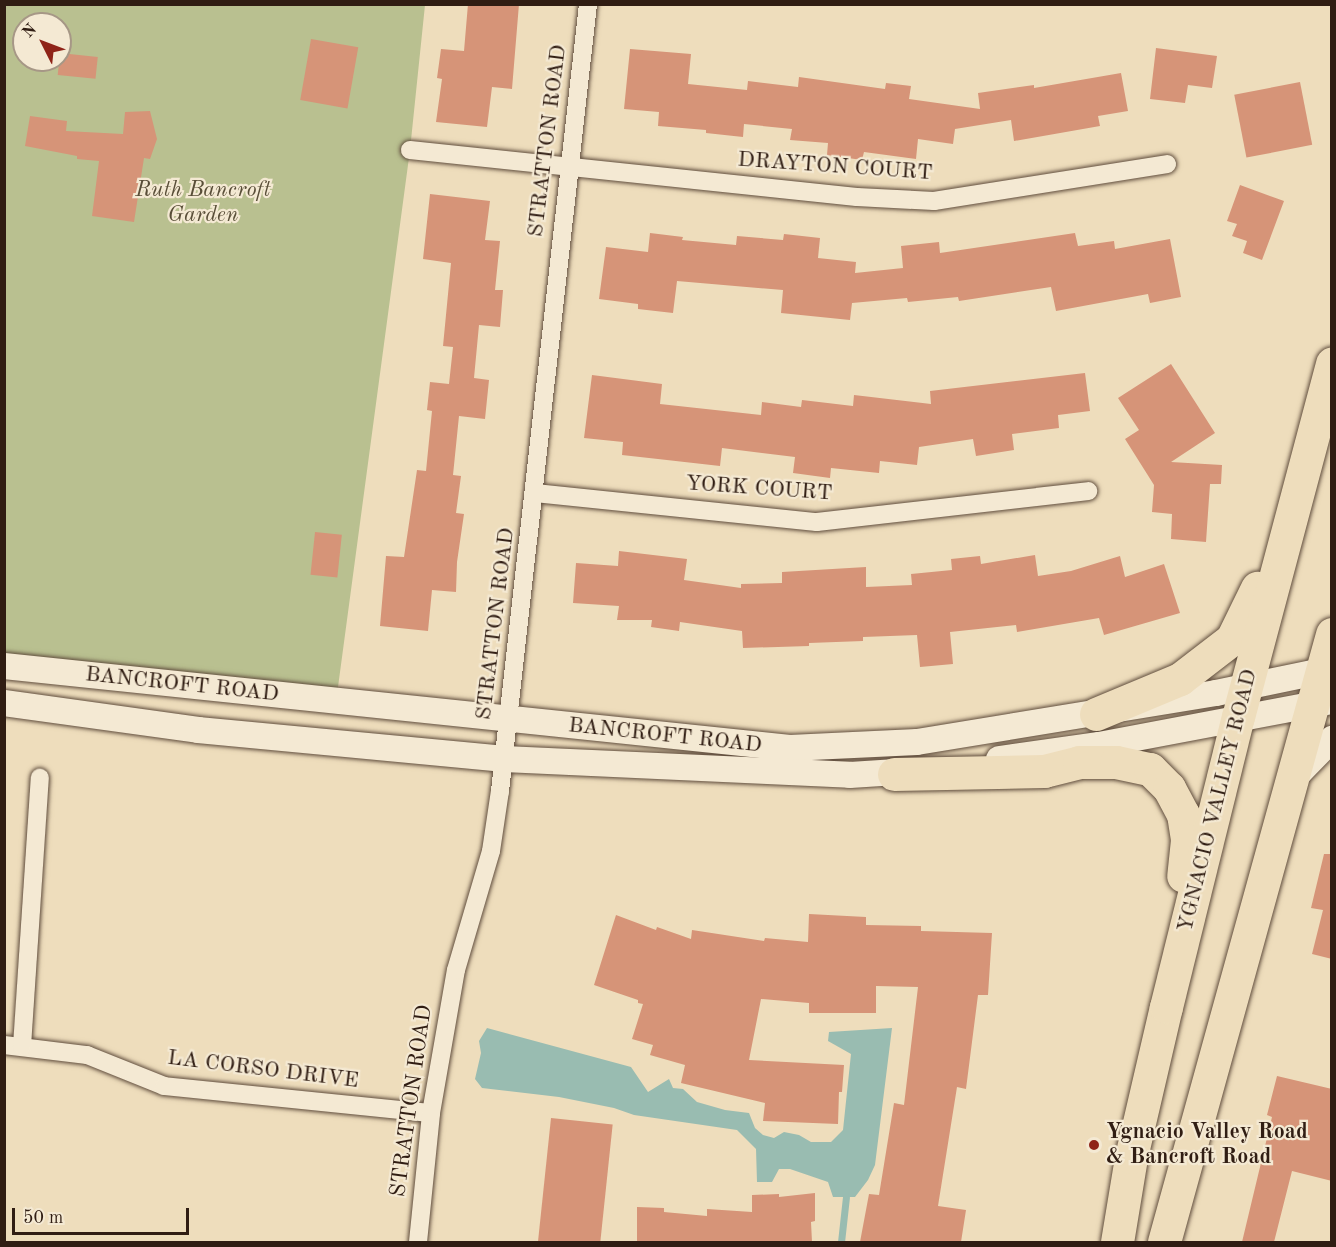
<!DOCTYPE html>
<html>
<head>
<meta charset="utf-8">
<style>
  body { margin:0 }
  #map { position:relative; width:1336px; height:1247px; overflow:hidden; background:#eeddbc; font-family:"Old Standard TT",serif }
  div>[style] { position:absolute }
  .green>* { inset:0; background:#b9c090 }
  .water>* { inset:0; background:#99bcb1 }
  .stream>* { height:7px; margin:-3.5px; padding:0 3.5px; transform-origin:3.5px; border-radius:3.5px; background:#99bcb1 }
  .building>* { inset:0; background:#d69478; transform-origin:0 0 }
  .roads { filter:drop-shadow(0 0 2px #604d3d) drop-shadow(0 0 2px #604d3d) }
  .street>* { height:18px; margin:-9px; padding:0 9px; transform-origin:9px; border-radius:9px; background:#f4e9d3 }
  .secondary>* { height:26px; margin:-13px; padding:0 13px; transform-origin:13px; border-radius:13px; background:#f4e9d3 }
  .highway>* { height:33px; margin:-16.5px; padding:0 16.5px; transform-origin:16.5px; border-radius:16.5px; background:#eeddbc }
  .dots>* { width:16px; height:16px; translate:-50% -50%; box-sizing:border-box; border:3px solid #f4e9d3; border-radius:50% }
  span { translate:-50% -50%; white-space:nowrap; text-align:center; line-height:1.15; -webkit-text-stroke:4.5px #f4e9d3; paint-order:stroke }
  .street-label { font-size:22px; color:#301d13 }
  .park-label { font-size:22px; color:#594e38; font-style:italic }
  .poi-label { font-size:22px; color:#301d13; font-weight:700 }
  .left { translate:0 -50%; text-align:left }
  .frame { position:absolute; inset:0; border:6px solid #301d13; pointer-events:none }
  .north { position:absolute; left:12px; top:12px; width:60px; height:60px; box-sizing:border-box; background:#f4e9d3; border:2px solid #a69786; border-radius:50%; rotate:312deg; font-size:16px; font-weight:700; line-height:24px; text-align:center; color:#301d13 }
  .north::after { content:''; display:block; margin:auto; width:21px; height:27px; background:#8f2418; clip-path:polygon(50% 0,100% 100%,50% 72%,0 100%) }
  .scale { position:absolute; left:12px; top:1208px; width:177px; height:27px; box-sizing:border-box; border:3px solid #301d13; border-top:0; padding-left:8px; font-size:18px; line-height:21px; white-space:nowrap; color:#301d13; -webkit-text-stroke:4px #f4e9d3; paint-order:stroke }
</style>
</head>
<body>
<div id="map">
  <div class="green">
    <div style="clip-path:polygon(evenodd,5px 5px,425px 5px,410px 150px,336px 702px,5px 666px,5px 5px,24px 24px,60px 24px,60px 60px,24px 60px,24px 24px)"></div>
  </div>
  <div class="water">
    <div style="clip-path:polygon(487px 1028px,631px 1067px,648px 1092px,669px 1079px,673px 1088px,683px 1089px,697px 1102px,725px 1110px,749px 1113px,755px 1128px,763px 1135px,774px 1138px,784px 1132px,799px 1135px,811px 1142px,831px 1142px,843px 1130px,851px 1054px,828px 1041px,829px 1032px,892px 1028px,875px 1165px,868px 1180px,855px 1197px,833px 1197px,828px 1182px,790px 1169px,779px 1169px,772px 1182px,757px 1182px,756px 1149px,737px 1130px,634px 1115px,614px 1108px,559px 1097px,482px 1088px,475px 1079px,481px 1053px,479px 1041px)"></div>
  </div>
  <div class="stream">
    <div style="left:841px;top:1242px;width:45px;rotate:-83.7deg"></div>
  </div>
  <div class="building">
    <div style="clip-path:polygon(468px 4px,519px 4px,512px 89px,492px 87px,487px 127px,436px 122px,442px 79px,437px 78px,441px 49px,464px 51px)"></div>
    <div style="left:311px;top:39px;width:48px;height:62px;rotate:10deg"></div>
    <div style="clip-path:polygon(1156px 48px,1217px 56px,1212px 88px,1188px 85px,1185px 103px,1150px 99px)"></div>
    <div style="clip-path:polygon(630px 49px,691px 54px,688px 84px,747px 90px,748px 81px,798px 87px,799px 77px,885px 89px,886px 83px,911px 86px,909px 99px,980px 109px,978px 93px,1034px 85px,1034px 88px,1121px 73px,1128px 111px,1098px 116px,1100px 126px,1014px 141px,1011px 120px,955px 129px,953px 144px,918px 139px,916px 159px,864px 152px,862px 160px,827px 155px,828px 143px,790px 140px,792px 129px,744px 124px,743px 137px,706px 133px,706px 130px,658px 126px,659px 112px,624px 109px)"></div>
    <div style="left:60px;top:53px;width:38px;height:22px;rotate:6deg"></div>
    <div style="left:1300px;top:82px;width:64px;height:67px;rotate:79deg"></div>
    <div style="clip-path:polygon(150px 111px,157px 139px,150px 159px,144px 158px,134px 222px,92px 216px,99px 161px,77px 159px,77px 156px,25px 146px,30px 116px,67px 121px,66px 131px,123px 134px,125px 112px)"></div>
    <div style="clip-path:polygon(1240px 185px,1284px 201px,1262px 260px,1243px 253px,1247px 241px,1232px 236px,1237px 224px,1227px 221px)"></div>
    <div style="clip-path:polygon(430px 194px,490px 201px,485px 240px,500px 241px,495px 290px,503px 290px,500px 327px,479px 325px,474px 378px,489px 380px,485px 419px,459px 416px,453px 475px,461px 476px,456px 513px,464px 514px,457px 562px,456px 592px,432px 590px,428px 631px,380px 626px,386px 556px,404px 557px,417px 470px,426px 471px,432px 411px,427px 410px,430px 382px,449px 384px,453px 347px,443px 346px,451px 263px,423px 259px)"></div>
    <div style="clip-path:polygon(650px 233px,683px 237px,682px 240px,736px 245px,737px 236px,783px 240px,784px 234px,820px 238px,818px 258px,856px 262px,855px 273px,903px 268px,901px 246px,939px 242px,940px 253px,1075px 233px,1078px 246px,1114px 241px,1115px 249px,1170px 239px,1181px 297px,1150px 303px,1148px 294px,1056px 311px,1051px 287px,959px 301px,958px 297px,908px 302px,907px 298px,852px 303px,850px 320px,781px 313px,783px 290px,677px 281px,673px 313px,638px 309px,638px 304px,599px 299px,606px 247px,648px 252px)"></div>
    <div style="clip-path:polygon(1171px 364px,1215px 433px,1171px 462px,1222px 465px,1221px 484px,1210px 484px,1206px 542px,1171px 539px,1172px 514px,1152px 512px,1154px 485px,1125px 439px,1139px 430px,1118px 398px)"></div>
    <div style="clip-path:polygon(1085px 373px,1090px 411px,1058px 415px,1059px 428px,1012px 434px,1014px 450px,976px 456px,973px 439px,919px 447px,917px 465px,880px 461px,879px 473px,831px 468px,830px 478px,793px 473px,795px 457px,722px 448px,720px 466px,658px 459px,622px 455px,623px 442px,584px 438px,592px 375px,662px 384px,660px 404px,761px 415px,762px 402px,801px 407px,802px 400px,853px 406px,854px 395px,931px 404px,930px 391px)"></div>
    <div style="left:315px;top:532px;width:27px;height:43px;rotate:6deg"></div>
    <div style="clip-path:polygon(619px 551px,687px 559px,684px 580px,741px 588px,741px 584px,782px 583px,782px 572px,866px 567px,866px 587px,912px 585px,911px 574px,952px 570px,951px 559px,980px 556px,981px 564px,1035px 555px,1038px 576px,1071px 571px,1120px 556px,1125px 577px,1164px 564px,1180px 613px,1104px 635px,1099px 618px,1017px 632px,1016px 625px,950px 632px,953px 664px,920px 667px,917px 635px,863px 637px,863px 641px,809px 643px,809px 646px,743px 648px,742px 631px,680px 622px,679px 631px,651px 627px,652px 620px,617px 620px,619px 606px,573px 603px,576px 563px,618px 566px)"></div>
    <div style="clip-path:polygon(1324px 854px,1332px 854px,1332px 959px,1312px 954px,1323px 910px,1311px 908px)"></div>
    <div style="clip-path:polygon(809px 914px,866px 917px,866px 925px,921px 926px,921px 931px,992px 933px,988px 995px,978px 995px,966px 1089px,957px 1087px,938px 1206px,966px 1210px,961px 1242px,860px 1242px,869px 1194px,879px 1195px,894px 1103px,904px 1105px,918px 987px,876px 986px,876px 1013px,809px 1013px,809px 1003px,761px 999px,749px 1060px,844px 1065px,842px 1092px,839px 1092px,838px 1124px,763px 1121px,765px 1103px,681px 1083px,685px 1065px,650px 1055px,653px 1045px,632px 1039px,643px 1004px,638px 1003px,638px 1000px,594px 985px,616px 915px,656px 930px,657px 927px,691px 939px,692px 930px,764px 941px,765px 938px,808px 942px)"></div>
    <div style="clip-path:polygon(1277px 1076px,1332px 1089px,1332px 1181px,1292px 1171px,1274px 1242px,1242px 1242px,1272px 1117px,1267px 1115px)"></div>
    <div style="left:551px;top:1118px;width:62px;height:125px;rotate:6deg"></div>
    <div style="clip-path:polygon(815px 1193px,815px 1221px,811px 1222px,812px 1242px,637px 1242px,637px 1207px,664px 1208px,664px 1212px,707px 1216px,707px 1209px,752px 1212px,752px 1195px,779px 1194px,779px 1197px)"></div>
  </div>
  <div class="roads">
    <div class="street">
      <div style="left:410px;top:150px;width:449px;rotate:6deg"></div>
      <div style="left:857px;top:197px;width:77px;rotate:3deg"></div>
      <div style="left:934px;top:201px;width:236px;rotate:-9deg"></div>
      <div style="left:535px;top:493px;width:283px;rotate:5.9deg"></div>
      <div style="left:817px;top:522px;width:273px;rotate:-6.5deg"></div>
      <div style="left:4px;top:1045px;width:84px;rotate:6.9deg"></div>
      <div style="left:87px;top:1055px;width:83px;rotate:21.9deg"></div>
      <div style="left:164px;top:1086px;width:268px;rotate:5.8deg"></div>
      <div style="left:22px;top:1046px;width:269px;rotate:-86.2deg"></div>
      <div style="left:418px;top:1242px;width:130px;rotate:-84.2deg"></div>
      <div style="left:431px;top:1113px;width:145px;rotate:-80.1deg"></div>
      <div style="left:456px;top:970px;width:124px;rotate:-73.6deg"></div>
      <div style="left:491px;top:851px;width:61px;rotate:-81.5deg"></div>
      <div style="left:500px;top:791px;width:792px;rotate:-83.62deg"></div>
    </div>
    <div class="secondary">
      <div style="left:4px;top:666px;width:790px;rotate:5.96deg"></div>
      <div style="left:790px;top:748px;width:127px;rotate:-2.7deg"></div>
      <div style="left:917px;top:742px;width:303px;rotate:-9.3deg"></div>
      <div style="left:1216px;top:693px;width:118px;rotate:-11.7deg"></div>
      <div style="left:4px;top:703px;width:196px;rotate:7.9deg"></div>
      <div style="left:198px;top:730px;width:307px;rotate:5.4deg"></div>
      <div style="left:504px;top:759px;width:346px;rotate:2.6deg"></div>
      <div style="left:850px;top:775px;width:62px;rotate:-3.7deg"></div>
      <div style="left:999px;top:759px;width:101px;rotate:-8deg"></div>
      <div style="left:1099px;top:745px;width:237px;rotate:-10.7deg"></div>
      <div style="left:1291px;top:781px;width:59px;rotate:-45.7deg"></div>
    </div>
    <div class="highway">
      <div style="left:1096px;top:714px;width:91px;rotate:-22.6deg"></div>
      <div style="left:1180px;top:679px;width:66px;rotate:-37.6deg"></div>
      <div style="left:1232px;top:639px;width:57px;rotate:-63.9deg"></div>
      <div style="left:894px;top:774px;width:150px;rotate:-1.1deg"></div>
      <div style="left:1044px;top:771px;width:36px;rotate:-14deg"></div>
      <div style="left:1079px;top:762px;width:37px"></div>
      <div style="left:1116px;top:762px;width:35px;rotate:12deg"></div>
      <div style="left:1150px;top:769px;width:27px;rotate:45deg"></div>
      <div style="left:1169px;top:788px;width:30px;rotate:62deg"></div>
      <div style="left:1183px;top:814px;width:26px;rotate:81deg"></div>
      <div style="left:1187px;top:840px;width:36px;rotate:96deg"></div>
      <div style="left:1117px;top:1242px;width:86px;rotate:-80.6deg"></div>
      <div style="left:1131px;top:1157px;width:154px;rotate:-76.9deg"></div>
      <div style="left:1166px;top:1007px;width:299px;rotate:-76.1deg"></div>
      <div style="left:1238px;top:717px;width:366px;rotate:-75.1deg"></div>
      <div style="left:1164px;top:1242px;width:631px;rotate:-74.55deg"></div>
    </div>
  </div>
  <div class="dots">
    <div style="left:1094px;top:1145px;background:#8f2418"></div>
  </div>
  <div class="street-label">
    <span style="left:548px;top:141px;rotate:-83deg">STRATTON ROAD</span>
    <span style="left:835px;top:167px;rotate:4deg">DRAYTON COURT</span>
    <span style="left:759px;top:489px;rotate:4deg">YORK COURT</span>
    <span style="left:496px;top:624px;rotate:-83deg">STRATTON ROAD</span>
    <span style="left:182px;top:685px;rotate:6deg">BANCROFT ROAD</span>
    <span style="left:665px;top:736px;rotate:6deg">BANCROFT ROAD</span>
    <span style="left:1218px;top:801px;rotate:-76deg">YGNACIO VALLEY ROAD</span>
    <span style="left:263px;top:1070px;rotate:7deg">LA CORSO DRIVE</span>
    <span style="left:412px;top:1101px;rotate:-82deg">STRATTON ROAD</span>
  </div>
  <div class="park-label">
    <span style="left:203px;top:203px">Ruth Bancroft<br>Garden</span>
  </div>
  <div class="poi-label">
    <span class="left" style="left:1106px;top:1145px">Ygnacio Valley Road<br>&amp; Bancroft Road</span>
  </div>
  <div class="frame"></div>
  <div class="north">N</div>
  <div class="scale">50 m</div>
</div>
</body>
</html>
